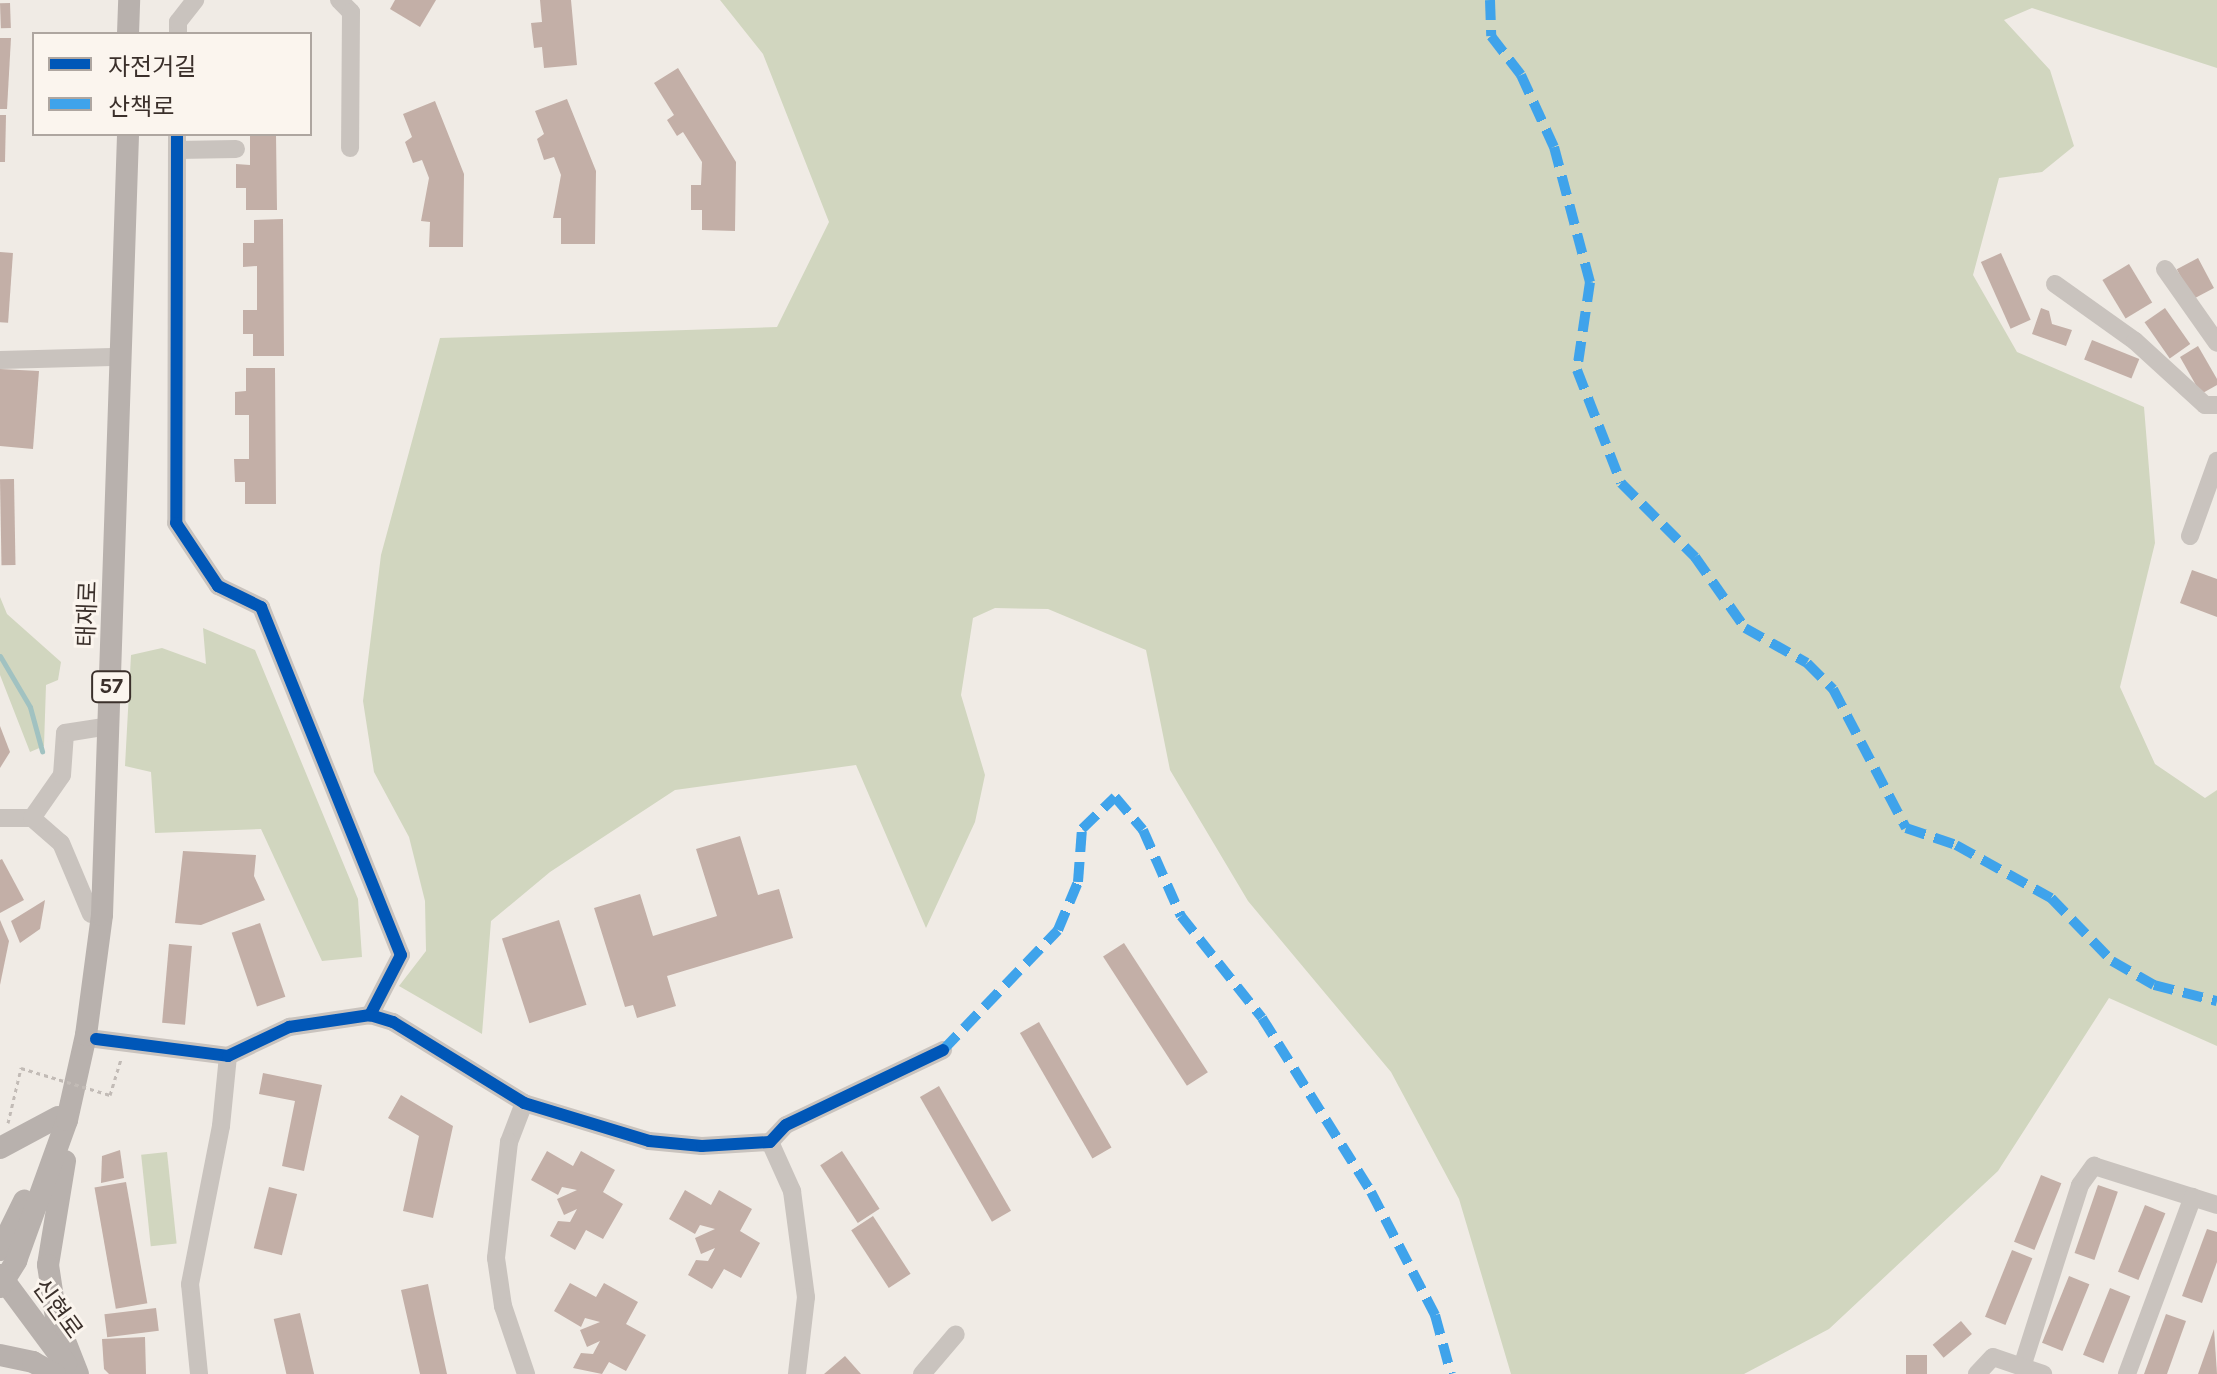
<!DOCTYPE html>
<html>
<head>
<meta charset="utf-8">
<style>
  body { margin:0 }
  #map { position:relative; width:2217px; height:1374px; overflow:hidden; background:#f0ebe5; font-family:Karla,"Noto Sans KR",sans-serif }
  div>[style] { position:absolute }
  .green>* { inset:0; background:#d1d6bf; transform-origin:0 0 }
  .stream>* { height:5px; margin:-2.5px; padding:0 2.5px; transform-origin:2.5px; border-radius:2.5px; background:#a1c2c1 }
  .building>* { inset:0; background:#c3afa7; transform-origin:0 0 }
  .path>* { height:3px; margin-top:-1.5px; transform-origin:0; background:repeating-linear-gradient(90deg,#c2bbb6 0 4px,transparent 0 8px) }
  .minor>* { height:18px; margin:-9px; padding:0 9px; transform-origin:9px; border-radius:9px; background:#c9c3be }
  .major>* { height:22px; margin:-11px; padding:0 11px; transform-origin:11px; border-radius:11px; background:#b8b1ad }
  .path-bridge>* { height:3px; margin-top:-1.5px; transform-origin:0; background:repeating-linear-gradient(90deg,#c2bbb6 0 4px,transparent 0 8px) }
  .quiet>* { height:10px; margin-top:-5px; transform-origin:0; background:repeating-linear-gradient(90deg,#3fa3eb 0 20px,transparent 0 30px) }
  .cycleway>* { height:12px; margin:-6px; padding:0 6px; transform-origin:6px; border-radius:6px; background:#0057b8 }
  span { translate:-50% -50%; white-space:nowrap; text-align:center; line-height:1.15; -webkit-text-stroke:6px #fbf5ee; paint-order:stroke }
  .shield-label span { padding:2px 6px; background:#fbf5ee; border:2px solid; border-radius:6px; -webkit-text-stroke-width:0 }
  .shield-label { font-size:22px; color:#3b302b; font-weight:700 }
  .street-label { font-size:24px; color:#3b302b }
  .legend { position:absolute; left:32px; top:32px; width:280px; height:104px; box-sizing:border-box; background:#fbf5ee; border:2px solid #aea6a0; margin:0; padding:10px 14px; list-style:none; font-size:24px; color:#3b302b }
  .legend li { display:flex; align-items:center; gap:16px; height:40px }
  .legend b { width:40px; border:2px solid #aea6a0 }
</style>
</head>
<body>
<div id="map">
  <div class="green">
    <div style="clip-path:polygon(720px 0,2217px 0,2217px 68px,2032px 8px,2004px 20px,2050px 70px,2074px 146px,2042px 172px,1999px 178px,1973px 275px,2017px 352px,2144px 407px,2155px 543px,2120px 687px,2155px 764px,2205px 798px,2217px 790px,2217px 1046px,2109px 998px,1998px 1171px,1829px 1329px,1744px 1374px,1511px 1374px,1459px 1199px,1391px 1072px,1248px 901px,1170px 770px,1146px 650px,1048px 609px,995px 608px,973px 618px,961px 695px,985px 775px,975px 822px,926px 928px,856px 765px,675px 790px,550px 872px,491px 921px,482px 1034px,399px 986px,426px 951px,425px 901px,409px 837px,374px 772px,363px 701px,381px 555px,440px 338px,777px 327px,829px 222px,763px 54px)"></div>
    <div style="clip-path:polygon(0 597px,7px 614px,61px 662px,58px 680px,46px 685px,44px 746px,30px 752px,0 675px)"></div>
    <div style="clip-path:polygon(203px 628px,255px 650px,358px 899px,362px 957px,322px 961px,261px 829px,155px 833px,151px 772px,125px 766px,131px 655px,162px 648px,206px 664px)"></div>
    <div style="left:167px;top:1152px;width:92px;height:26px;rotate:84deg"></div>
  </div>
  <div class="stream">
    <div style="left:0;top:656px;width:59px;rotate:59.5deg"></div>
    <div style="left:30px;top:707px;width:46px;rotate:74.7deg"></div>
  </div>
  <div class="building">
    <div style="clip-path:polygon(395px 0,436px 0,420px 27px,390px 9px)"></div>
    <div style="clip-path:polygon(540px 0,571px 0,577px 65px,544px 68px,542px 47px,534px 48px,531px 23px,542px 22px)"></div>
    <div style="left:10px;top:3px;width:25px;height:10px;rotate:88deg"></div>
    <div style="clip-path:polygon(0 38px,11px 38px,7px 109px,0 109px)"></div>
    <div style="clip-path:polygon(678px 68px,736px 162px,735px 231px,702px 230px,702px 210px,691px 210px,691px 185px,701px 185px,702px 162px,683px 132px,677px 136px,667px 120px,674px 115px,654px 83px)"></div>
    <div style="clip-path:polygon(567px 99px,596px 171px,595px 244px,561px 244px,561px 218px,553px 218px,561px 175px,554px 157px,544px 160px,537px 139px,544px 134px,535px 111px)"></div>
    <div style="clip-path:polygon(435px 101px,464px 174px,463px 247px,429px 247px,430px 222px,421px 221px,429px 178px,422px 160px,413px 163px,405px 142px,412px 137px,403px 114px)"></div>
    <div style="clip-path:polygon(0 115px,6px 115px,5px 162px,0 162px)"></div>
    <div style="clip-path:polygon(250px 134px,276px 134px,277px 210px,246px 210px,246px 188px,236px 188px,236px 164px,250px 165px)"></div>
    <div style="clip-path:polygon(283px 219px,284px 356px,253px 356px,253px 334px,243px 334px,243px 310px,257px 310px,257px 266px,243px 267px,243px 243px,254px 243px,254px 220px)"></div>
    <div style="left:0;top:252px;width:13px;height:70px;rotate:4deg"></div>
    <div style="left:2001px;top:253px;width:73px;height:22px;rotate:66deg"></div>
    <div style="left:2198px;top:258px;width:34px;height:24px;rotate:62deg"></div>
    <div style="left:2129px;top:264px;width:45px;height:31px;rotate:59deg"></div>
    <div style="clip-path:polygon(2041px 308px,2049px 311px,2052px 324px,2072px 330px,2066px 346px,2032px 334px)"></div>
    <div style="left:2165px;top:308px;width:44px;height:25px;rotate:55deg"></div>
    <div style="left:2092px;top:340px;width:51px;height:21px;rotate:22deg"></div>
    <div style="clip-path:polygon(2198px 346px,2217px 379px,2217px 385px,2201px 394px,2180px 357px)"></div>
    <div style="clip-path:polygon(246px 368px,275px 368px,276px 504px,245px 504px,245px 482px,235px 482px,234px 459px,249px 459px,249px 415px,235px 415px,235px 392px,246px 391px)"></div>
    <div style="clip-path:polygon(0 369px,39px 371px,33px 449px,0 446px)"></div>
    <div style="left:14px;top:479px;width:86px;height:14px;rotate:89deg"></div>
    <div style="clip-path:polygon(2192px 570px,2217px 579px,2217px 617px,2180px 603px)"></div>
    <div style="clip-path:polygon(0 726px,10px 752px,0 768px)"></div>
    <div style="clip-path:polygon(740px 836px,758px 895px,779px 889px,793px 938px,667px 976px,676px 1006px,637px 1018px,633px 1005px,625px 1007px,594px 908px,640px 894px,653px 936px,717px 916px,696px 849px)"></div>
    <div style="clip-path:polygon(183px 851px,256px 855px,254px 876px,265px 900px,201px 925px,175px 923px)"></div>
    <div style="clip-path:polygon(2px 859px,24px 900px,0 913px,0 860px)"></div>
    <div style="clip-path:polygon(45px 900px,40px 929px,20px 943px,11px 921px)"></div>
    <div style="clip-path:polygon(0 920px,9px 941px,0 985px)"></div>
    <div style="left:559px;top:920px;width:89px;height:60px;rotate:72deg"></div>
    <div style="left:260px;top:923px;width:78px;height:30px;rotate:71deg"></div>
    <div style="left:1124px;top:943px;width:154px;height:25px;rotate:57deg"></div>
    <div style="left:169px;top:944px;width:23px;height:79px;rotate:5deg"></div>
    <div style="left:1039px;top:1022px;width:145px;height:22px;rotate:60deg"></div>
    <div style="clip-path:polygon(263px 1073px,322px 1085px,304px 1171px,282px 1166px,295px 1101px,259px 1094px)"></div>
    <div style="left:939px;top:1086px;width:144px;height:22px;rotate:60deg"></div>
    <div style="clip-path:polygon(401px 1095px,453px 1126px,433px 1218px,403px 1211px,419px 1136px,388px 1118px)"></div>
    <div style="clip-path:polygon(120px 1150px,124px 1178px,101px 1183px,102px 1156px)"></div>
    <div style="clip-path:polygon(547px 1151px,573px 1166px,581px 1151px,615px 1170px,603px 1192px,623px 1204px,603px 1239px,586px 1230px,575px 1250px,550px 1236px,558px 1221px,570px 1222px,577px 1209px,564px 1215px,557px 1199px,577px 1190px,562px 1187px,558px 1195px,531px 1180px)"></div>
    <div style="left:842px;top:1151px;width:69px;height:26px;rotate:57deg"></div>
    <div style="left:2041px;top:1175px;width:22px;height:72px;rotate:22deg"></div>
    <div style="left:126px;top:1182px;width:123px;height:32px;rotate:80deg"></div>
    <div style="left:2098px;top:1185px;width:21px;height:72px;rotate:19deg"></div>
    <div style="left:269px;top:1187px;width:29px;height:63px;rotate:14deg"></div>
    <div style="clip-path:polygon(685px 1190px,711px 1205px,719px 1190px,752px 1209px,740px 1231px,760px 1243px,741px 1278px,724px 1269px,712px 1289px,688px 1275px,696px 1260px,708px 1261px,715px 1248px,701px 1254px,695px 1238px,715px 1229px,700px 1225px,695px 1234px,669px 1219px)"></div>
    <div style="left:2145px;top:1205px;width:22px;height:72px;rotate:22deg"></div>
    <div style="left:873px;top:1216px;width:69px;height:26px;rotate:57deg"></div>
    <div style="clip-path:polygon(2207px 1229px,2217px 1232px,2217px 1262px,2202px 1303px,2182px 1296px)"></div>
    <div style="left:2012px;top:1250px;width:22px;height:72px;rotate:22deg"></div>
    <div style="left:2069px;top:1276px;width:22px;height:72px;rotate:22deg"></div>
    <div style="clip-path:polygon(570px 1283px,596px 1297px,604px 1283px,638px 1302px,626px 1324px,646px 1335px,626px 1371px,609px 1362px,602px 1374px,573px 1368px,581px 1353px,593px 1354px,600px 1341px,587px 1347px,580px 1330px,600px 1322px,585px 1318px,581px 1327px,554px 1311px)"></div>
    <div style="clip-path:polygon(428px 1284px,434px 1314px,447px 1374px,420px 1374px,401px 1290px)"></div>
    <div style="left:2110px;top:1288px;width:22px;height:72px;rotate:22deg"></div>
    <div style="left:156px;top:1308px;width:23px;height:52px;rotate:83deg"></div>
    <div style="left:300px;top:1313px;width:63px;height:27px;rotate:77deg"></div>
    <div style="clip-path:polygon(2166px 1314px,2186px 1321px,2167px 1374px,2144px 1374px)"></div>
    <div style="left:1961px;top:1321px;width:17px;height:37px;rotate:50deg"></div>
    <div style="clip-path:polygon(2214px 1329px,2217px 1374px,2198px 1374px)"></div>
    <div style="clip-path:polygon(145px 1337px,146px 1374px,109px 1374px,104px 1369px,102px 1339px)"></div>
    <div style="left:1927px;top:1355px;width:19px;height:21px;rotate:90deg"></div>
    <div style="clip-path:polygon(845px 1356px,861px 1374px,824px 1374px)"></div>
  </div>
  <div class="path">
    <div style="left:110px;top:1095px;width:37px;rotate:-73deg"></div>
    <div style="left:8px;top:1123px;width:57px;rotate:-76.7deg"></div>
  </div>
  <div class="minor">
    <div style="left:339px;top:0;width:17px;rotate:45deg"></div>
    <div style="left:351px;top:12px;width:136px;rotate:90.4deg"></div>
    <div style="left:178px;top:34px;width:12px;rotate:-90deg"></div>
    <div style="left:178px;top:22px;width:28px;rotate:-52deg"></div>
    <div style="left:177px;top:134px;width:389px;rotate:90.1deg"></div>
    <div style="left:176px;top:523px;width:76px;rotate:56.3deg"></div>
    <div style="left:218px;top:586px;width:48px;rotate:26deg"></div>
    <div style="left:261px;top:607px;width:375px;rotate:68.1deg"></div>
    <div style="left:401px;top:955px;width:68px;rotate:117.3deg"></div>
    <div style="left:177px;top:150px;width:59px;rotate:-1deg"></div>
    <div style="left:2165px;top:269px;width:90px;rotate:54.9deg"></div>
    <div style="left:2055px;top:284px;width:98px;rotate:35.5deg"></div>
    <div style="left:2135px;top:341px;width:95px;rotate:42.4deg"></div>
    <div style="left:2205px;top:405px;width:12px"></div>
    <div style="left:0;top:360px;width:112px;rotate:-1.5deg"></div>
    <div style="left:2190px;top:536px;width:80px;rotate:-70.2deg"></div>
    <div style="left:0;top:818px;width:32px"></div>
    <div style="left:32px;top:818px;width:38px;rotate:41deg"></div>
    <div style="left:61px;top:843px;width:77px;rotate:67.1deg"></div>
    <div style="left:32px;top:818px;width:52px;rotate:-55.1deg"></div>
    <div style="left:62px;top:775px;width:42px;rotate:-85.9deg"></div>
    <div style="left:65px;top:733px;width:33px;rotate:-9deg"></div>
    <div style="left:96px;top:1039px;width:133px;rotate:7.3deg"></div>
    <div style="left:228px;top:1056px;width:68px;rotate:-25.4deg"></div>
    <div style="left:289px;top:1027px;width:82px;rotate:-8.4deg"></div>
    <div style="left:370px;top:1015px;width:24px;rotate:17deg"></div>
    <div style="left:393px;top:1022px;width:154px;rotate:31.7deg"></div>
    <div style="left:524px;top:1103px;width:131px;rotate:16.9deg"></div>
    <div style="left:649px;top:1141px;width:53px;rotate:5.4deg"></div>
    <div style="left:702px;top:1146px;width:68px;rotate:-3.4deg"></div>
    <div style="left:770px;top:1142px;width:23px;rotate:-47deg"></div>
    <div style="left:786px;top:1125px;width:174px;rotate:-25.5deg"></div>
    <div style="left:524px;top:1103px;width:42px;rotate:111deg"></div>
    <div style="left:509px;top:1142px;width:117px;rotate:96.4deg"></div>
    <div style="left:496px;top:1258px;width:49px;rotate:81.7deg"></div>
    <div style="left:503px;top:1306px;width:72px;rotate:71.3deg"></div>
    <div style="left:770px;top:1142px;width:54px;rotate:65.8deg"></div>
    <div style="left:792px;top:1191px;width:107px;rotate:82.5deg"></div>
    <div style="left:806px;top:1297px;width:78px;rotate:96.7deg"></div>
    <div style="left:2022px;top:1367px;width:191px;rotate:-72.3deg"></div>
    <div style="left:2080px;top:1185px;width:24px;rotate:-54deg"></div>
    <div style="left:2094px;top:1166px;width:129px;rotate:17.6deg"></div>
    <div style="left:199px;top:1374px;width:90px;rotate:-95.7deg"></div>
    <div style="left:190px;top:1284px;width:161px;rotate:-78.9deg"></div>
    <div style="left:221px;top:1126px;width:70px;rotate:-84.3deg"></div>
    <div style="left:922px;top:1374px;width:52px;rotate:-49.6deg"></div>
    <div style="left:1977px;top:1374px;width:23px;rotate:-47deg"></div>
    <div style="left:1993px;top:1357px;width:53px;rotate:18.8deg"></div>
    <div style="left:2127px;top:1374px;width:189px;rotate:-69.6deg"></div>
  </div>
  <div class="major">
    <div style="left:128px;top:34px;width:34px;rotate:-88deg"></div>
    <div style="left:0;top:1148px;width:66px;rotate:-28.1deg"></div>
    <div style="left:65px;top:1161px;width:105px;rotate:99.3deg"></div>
    <div style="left:48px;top:1265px;width:54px;rotate:81.4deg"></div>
    <div style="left:56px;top:1318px;width:60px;rotate:68.6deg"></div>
    <div style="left:0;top:1250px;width:55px;rotate:-63.9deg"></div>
    <div style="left:0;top:1275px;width:111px;rotate:53.4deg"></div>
    <div style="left:0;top:1287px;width:31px;rotate:-58deg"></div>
    <div style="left:16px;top:1261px;width:150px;rotate:-70.1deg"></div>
    <div style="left:67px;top:1120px;width:87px;rotate:-77.4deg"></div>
    <div style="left:86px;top:1035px;width:121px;rotate:-82.4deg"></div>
    <div style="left:102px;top:915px;width:781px;rotate:-88.09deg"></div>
    <div style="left:0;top:1355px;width:34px;rotate:12deg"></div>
    <div style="left:33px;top:1362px;width:25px;rotate:29deg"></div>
  </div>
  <div class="path-bridge">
    <div style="left:21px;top:1068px;width:93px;rotate:16.9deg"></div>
  </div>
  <div class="quiet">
    <div style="left:1490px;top:0;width:36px;rotate:88deg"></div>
    <div style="left:1491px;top:36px;width:49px;rotate:52.4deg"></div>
    <div style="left:1521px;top:75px;width:79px;rotate:65.4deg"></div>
    <div style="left:1554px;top:147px;width:140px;rotate:75.1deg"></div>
    <div style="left:1590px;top:282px;width:89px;rotate:98.4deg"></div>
    <div style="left:1577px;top:370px;width:121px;rotate:68.7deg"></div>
    <div style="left:1621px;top:483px;width:105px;rotate:45deg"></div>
    <div style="left:1695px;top:557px;width:87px;rotate:54.8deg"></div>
    <div style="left:1745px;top:628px;width:71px;rotate:29.4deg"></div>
    <div style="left:1807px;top:663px;width:37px;rotate:45deg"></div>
    <div style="left:1833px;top:689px;width:157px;rotate:62.3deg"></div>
    <div style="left:1906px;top:828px;width:53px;rotate:18.8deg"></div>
    <div style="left:1956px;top:845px;width:109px;rotate:29.2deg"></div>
    <div style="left:2051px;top:898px;width:88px;rotate:45.9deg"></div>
    <div style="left:2112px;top:961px;width:48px;rotate:29.7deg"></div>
    <div style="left:2154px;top:985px;width:65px;rotate:14.3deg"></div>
    <div style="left:943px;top:1050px;width:166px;rotate:-46.2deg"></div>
    <div style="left:1058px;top:930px;width:52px;rotate:-67.4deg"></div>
    <div style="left:1078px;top:882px;width:53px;rotate:-85.7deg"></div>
    <div style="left:1082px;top:829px;width:46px;rotate:-44.1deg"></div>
    <div style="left:1115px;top:797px;width:43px;rotate:49.7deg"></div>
    <div style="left:1143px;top:830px;width:94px;rotate:66.2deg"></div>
    <div style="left:1181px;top:916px;width:130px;rotate:51.5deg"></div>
    <div style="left:1262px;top:1018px;width:205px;rotate:57.9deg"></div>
    <div style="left:1371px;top:1192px;width:139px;rotate:62.5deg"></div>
    <div style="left:1435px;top:1315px;width:61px;rotate:74.8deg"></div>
  </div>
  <div class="cycleway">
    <div style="left:177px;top:134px;width:389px;rotate:90.1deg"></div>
    <div style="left:176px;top:523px;width:76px;rotate:56.3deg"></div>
    <div style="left:218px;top:586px;width:48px;rotate:26deg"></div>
    <div style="left:261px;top:607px;width:375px;rotate:68.1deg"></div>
    <div style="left:401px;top:955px;width:68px;rotate:117.3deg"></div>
    <div style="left:96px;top:1039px;width:133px;rotate:7.3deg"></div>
    <div style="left:228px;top:1056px;width:68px;rotate:-25.4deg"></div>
    <div style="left:289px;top:1027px;width:82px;rotate:-8.4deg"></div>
    <div style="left:370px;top:1015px;width:24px;rotate:17deg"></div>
    <div style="left:393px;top:1022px;width:154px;rotate:31.7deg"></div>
    <div style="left:524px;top:1103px;width:131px;rotate:16.9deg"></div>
    <div style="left:649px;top:1141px;width:53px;rotate:5.4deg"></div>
    <div style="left:702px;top:1146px;width:68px;rotate:-3.4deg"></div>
    <div style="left:770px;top:1142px;width:23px;rotate:-47deg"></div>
    <div style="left:786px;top:1125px;width:174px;rotate:-25.5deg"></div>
  </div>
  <div class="shield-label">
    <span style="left:111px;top:687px">57</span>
  </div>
  <div class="street-label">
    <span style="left:88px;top:614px;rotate:-88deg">태재로</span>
    <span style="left:57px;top:1309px;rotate:54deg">신현로</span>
  </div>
  <ul class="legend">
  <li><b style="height:10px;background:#0057b8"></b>자전거길</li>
  <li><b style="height:10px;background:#3fa3eb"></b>산책로</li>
  </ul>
</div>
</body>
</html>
